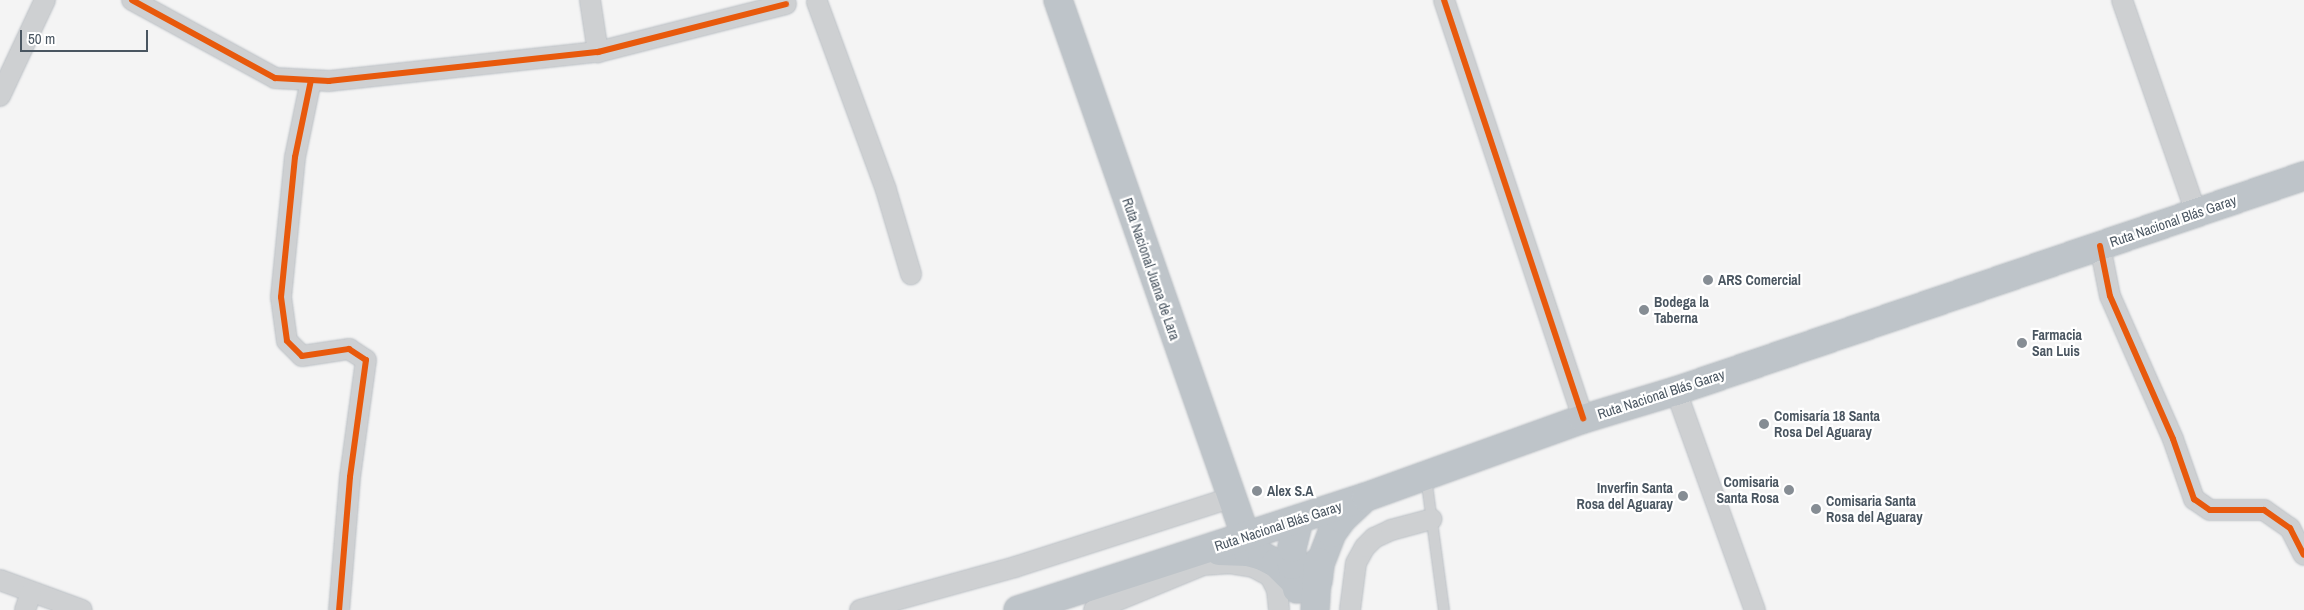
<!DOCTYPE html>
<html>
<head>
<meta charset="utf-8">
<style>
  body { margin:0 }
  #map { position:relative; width:2304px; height:610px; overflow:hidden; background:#f4f4f4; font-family:"Archivo Narrow",sans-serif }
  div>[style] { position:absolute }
  .roads { filter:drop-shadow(0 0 1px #b9bec3) drop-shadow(0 0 1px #b9bec3) }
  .lane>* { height:10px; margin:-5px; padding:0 5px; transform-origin:5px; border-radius:5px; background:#ced0d2 }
  .street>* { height:20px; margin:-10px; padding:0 10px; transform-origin:10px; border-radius:10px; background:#ced0d2 }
  .highway>* { height:28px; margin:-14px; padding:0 14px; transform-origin:14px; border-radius:14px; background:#bec4c9 }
  .cycleway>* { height:6px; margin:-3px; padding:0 3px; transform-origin:3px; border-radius:3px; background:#e8590c }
  .dots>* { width:14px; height:14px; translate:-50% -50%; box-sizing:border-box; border:2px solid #fff; border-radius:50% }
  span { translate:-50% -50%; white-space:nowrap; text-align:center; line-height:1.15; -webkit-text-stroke:4.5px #fff; paint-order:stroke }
  .street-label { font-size:14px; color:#4a5661 }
  .poi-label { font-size:14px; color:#4a5661; font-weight:700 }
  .left { translate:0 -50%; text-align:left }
  .right { translate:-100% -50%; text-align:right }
  .scale { position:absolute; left:20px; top:30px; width:128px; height:22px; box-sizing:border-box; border:2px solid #4a5661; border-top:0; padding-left:6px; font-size:15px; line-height:18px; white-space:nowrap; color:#4a5661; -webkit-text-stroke:4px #fff; paint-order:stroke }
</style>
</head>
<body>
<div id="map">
  <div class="roads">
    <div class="lane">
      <div style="left:1426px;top:477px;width:134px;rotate:82.3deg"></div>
    </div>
    <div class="street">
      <div style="left:132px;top:0;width:163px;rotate:28.6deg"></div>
      <div style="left:275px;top:78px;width:54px;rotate:3.2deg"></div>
      <div style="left:329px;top:81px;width:271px;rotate:-6.2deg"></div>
      <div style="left:598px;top:52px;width:194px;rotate:-14.3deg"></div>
      <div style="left:590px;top:0;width:53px;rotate:81.3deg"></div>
      <div style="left:1444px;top:0;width:441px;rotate:71.6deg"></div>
      <div style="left:2122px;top:0;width:225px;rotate:70.8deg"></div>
      <div style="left:817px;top:2px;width:200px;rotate:69.8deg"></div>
      <div style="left:886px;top:190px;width:88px;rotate:73.4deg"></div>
      <div style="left:311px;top:80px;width:79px;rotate:101.7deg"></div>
      <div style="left:295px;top:157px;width:141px;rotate:95.7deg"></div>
      <div style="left:281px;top:297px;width:44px;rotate:82.2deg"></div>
      <div style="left:287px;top:341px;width:21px;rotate:45deg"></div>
      <div style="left:302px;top:356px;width:48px;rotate:-8.5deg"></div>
      <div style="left:349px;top:349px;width:20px;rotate:33deg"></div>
      <div style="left:366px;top:360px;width:118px;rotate:97.8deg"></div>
      <div style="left:350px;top:477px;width:133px;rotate:94.7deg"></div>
      <div style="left:0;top:96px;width:106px;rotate:-64.9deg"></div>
      <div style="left:2100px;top:246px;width:51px;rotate:78.7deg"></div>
      <div style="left:2110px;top:296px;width:156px;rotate:66.2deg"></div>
      <div style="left:2173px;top:439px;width:64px;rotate:70.7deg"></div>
      <div style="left:2194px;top:499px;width:19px;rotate:35deg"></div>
      <div style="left:2210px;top:510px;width:54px"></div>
      <div style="left:2264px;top:510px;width:32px;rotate:35deg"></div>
      <div style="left:2290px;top:528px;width:30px;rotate:63deg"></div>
      <div style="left:1676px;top:391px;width:233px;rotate:70.2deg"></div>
      <div style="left:0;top:580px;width:87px;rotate:20.1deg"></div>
      <div style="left:25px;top:610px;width:18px;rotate:-71deg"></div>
      <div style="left:860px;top:610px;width:161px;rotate:-15.5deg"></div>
      <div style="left:1015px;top:567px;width:226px;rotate:-17.8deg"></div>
      <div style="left:1094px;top:610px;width:118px;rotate:-22.4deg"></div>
      <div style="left:1203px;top:565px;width:26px;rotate:-4deg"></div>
      <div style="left:1229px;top:563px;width:24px;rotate:9deg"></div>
      <div style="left:1253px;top:567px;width:19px;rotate:28deg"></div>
      <div style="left:1270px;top:576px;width:16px;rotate:63deg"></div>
      <div style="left:1277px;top:590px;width:20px;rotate:84deg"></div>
      <div style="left:1350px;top:610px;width:47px;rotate:-82.7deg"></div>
      <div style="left:1356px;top:563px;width:18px;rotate:-61deg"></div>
      <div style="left:1365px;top:547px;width:13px;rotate:-45deg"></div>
      <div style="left:1374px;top:538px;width:19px;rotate:-25deg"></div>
      <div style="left:1391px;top:530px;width:42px;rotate:-15deg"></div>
    </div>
    <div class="highway">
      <div style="left:1058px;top:0;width:569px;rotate:70.71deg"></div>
      <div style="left:1219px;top:551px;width:29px;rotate:2deg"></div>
      <div style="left:1248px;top:552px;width:15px;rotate:16deg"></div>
      <div style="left:1262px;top:556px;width:16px;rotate:27deg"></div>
      <div style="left:1276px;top:563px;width:27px;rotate:45deg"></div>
      <div style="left:1318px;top:581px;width:17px;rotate:-83deg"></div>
      <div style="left:1320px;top:564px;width:33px;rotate:-69deg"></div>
      <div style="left:1332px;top:533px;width:17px;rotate:-54deg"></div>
      <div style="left:1342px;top:519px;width:26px;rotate:-43deg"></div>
      <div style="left:1297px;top:589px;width:25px;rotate:-102deg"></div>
      <div style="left:1292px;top:565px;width:17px;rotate:-90deg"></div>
      <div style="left:1292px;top:548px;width:30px;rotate:-76deg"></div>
      <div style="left:1018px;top:610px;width:366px;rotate:-18deg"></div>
      <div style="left:1366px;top:497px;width:231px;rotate:-19.8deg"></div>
      <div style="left:1583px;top:419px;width:97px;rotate:-16.8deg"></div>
      <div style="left:1676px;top:391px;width:664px;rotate:-18.9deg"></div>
      <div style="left:1315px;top:610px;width:48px;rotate:-86.4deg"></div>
    </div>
  </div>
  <div class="cycleway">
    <div style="left:132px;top:0;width:163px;rotate:28.6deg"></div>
    <div style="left:275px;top:78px;width:54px;rotate:3.2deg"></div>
    <div style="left:329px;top:81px;width:271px;rotate:-6.2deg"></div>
    <div style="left:598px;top:52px;width:194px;rotate:-14.3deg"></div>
    <div style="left:1444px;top:0;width:441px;rotate:71.6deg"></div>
    <div style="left:311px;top:80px;width:79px;rotate:101.7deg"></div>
    <div style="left:295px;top:157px;width:141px;rotate:95.7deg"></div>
    <div style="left:281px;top:297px;width:44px;rotate:82.2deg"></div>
    <div style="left:287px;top:341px;width:21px;rotate:45deg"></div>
    <div style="left:302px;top:356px;width:48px;rotate:-8.5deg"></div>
    <div style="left:349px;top:349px;width:20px;rotate:33deg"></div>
    <div style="left:366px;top:360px;width:118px;rotate:97.8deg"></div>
    <div style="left:350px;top:477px;width:133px;rotate:94.7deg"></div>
    <div style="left:2100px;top:246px;width:51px;rotate:78.7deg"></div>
    <div style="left:2110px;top:296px;width:156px;rotate:66.2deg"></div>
    <div style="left:2173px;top:439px;width:64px;rotate:70.7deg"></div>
    <div style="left:2194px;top:499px;width:19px;rotate:35deg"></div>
    <div style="left:2210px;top:510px;width:54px"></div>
    <div style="left:2264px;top:510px;width:32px;rotate:35deg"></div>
    <div style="left:2290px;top:528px;width:30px;rotate:63deg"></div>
  </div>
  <div class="dots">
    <div style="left:1708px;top:280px;background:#868d94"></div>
    <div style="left:1644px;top:310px;background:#868d94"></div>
    <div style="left:2022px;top:343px;background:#868d94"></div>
    <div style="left:1764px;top:424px;background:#868d94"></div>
    <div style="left:1789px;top:490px;background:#868d94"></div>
    <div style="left:1257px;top:491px;background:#868d94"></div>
    <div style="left:1683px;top:496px;background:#868d94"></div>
    <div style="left:1816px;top:509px;background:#868d94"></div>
  </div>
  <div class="street-label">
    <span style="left:2173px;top:221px;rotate:-19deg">Ruta Nacional Blás Garay</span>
    <span style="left:1151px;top:269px;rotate:71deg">Ruta Nacional Juana de Lara</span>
    <span style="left:1661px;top:394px;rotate:-18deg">Ruta Nacional Blás Garay</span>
    <span style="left:1278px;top:526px;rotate:-18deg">Ruta Nacional Blás Garay</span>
  </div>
  <div class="poi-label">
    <span class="left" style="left:1718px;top:280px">ARS Comercial</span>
    <span class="left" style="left:1654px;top:310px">Bodega la<br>Taberna</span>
    <span class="left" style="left:2032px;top:343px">Farmacia<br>San Luis</span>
    <span class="left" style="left:1774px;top:424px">Comisaría 18 Santa<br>Rosa Del Aguaray</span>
    <span class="right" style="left:1779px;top:490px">Comisaria<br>Santa Rosa</span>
    <span class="right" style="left:1673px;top:496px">Inverfin Santa<br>Rosa del Aguaray</span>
    <span class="left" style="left:1267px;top:491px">Alex S.A</span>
    <span class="left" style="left:1826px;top:509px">Comisaria Santa<br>Rosa del Aguaray</span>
  </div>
  <div class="scale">50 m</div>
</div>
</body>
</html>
